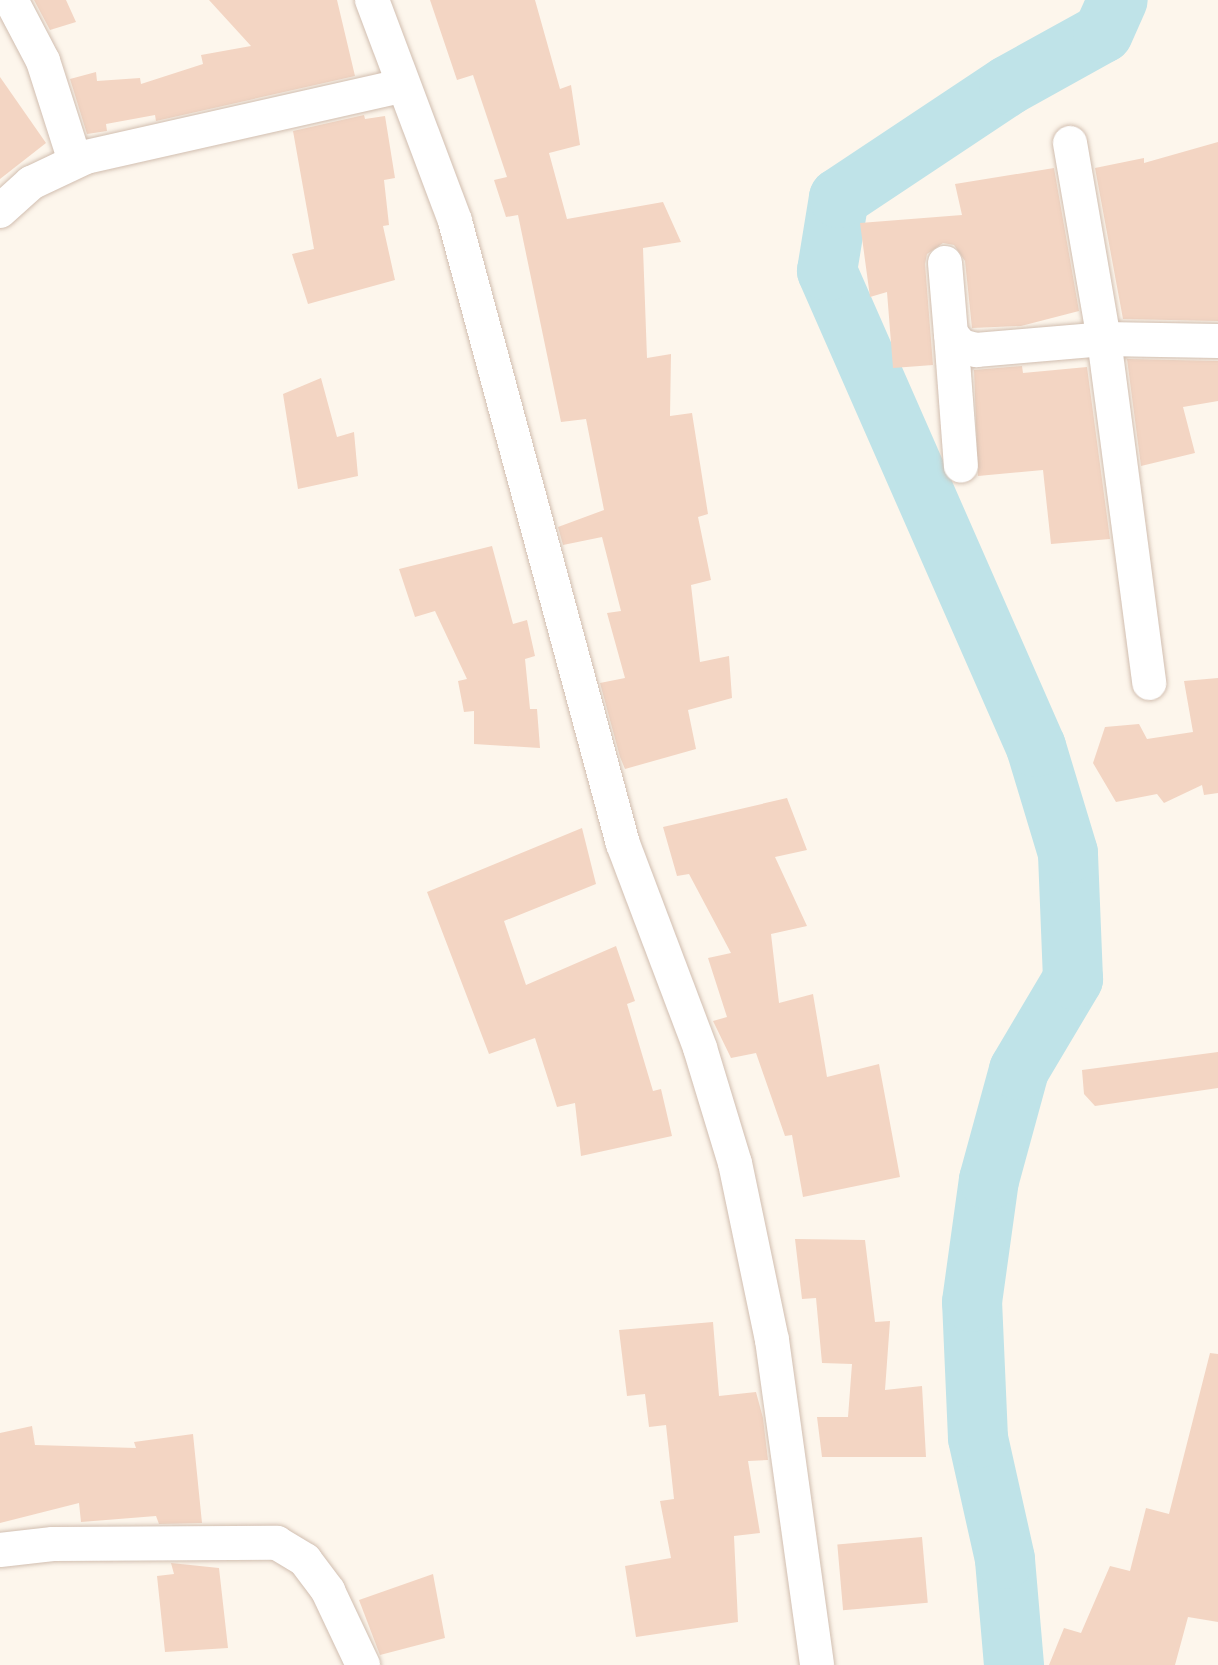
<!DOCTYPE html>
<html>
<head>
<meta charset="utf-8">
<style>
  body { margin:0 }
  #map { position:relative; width:1218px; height:1665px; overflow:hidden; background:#fdf6ec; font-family:"Space Grotesk",sans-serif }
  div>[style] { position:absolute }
  .river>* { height:60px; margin:-30px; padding:0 30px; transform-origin:30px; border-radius:30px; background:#bfe3e8 }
  .building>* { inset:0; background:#f3d5c3; transform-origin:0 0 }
  .roads { filter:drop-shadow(0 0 2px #d1beb0) drop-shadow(0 0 2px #d1beb0) }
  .minor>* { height:34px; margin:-17px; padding:0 17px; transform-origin:17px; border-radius:17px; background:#fff }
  span { translate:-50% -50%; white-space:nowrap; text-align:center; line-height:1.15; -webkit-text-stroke:8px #fffaf3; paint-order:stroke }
</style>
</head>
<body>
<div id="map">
  <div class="river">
    <div style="left:1014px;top:1665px;width:106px;rotate:-94.9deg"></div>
    <div style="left:1005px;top:1559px;width:124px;rotate:-102.6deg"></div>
    <div style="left:978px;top:1438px;width:136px;rotate:-92.5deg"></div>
    <div style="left:972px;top:1302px;width:123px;rotate:-82.1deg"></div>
    <div style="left:989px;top:1180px;width:114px;rotate:-74.7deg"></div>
    <div style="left:1019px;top:1070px;width:106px;rotate:-59.3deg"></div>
    <div style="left:1073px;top:979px;width:126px;rotate:-92.3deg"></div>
    <div style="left:1068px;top:853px;width:111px;rotate:-106.8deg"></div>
    <div style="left:1036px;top:747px;width:520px;rotate:-113.71deg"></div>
    <div style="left:827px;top:271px;width:74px;rotate:-80.7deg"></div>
    <div style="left:839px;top:198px;width:204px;rotate:-33.6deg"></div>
    <div style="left:1009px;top:85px;width:107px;rotate:-29deg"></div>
    <div style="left:1103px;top:33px;width:36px;rotate:-66deg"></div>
  </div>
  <div class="building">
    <div style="clip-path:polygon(34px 0,66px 0,76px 22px,50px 30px)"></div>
    <div style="clip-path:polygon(209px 0,337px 0,355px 76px,156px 121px,155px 115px,106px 124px,107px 131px,87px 134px,70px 79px,96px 72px,97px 81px,140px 78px,141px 84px,203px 64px,201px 55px,251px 46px)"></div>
    <div style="clip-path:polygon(430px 0,535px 0,560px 89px,571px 85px,580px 145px,549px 153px,567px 219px,663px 202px,681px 242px,643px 248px,647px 358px,671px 354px,670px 416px,692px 413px,708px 514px,698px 517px,711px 580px,691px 585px,700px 662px,729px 656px,732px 698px,688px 710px,696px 749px,625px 769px,620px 757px,600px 683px,625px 678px,607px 613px,621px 611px,602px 537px,563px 545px,558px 527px,604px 510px,586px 419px,561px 422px,518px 215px,506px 217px,494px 180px,507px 177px,473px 75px,457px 80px)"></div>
    <div style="clip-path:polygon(0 77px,46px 143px,0 179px)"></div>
    <div style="clip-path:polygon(364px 115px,365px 119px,385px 116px,395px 178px,384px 180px,389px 225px,383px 226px,395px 280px,308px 304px,292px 254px,314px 249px,293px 131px)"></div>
    <div style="clip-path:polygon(1218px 142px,1218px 321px,1123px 319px,1095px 168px,1144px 158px,1144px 163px)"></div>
    <div style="clip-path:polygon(1054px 168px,1079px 311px,1021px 326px,972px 328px,965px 261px,954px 245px,943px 243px,927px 254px,925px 264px,933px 365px,893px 368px,887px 292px,870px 297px,860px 223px,962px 215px,955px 184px)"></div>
    <div style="clip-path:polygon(1127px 359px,1218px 361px,1218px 401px,1183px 407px,1195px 453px,1141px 466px)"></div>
    <div style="clip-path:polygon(1022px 366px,1023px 373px,1087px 367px,1110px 539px,1051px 544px,1043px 470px,978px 476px,974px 370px)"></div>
    <div style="clip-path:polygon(321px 378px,337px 437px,354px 432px,358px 476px,298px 489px,283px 394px)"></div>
    <div style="clip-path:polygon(492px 546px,513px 624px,527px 620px,535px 656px,525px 659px,530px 709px,537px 709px,540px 748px,474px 744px,474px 711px,464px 712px,458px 681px,467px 679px,435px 611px,415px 617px,399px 569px)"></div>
    <div style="clip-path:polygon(1218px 678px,1218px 793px,1204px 795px,1202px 785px,1164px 803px,1157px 794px,1116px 802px,1093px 763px,1105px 727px,1139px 724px,1147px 739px,1193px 732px,1184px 681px)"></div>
    <div style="clip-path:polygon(787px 798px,807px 850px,775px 857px,807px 926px,771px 934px,779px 1003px,813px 994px,827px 1077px,879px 1064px,900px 1177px,803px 1197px,792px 1135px,785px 1136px,756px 1053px,731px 1058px,713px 1021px,727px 1017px,708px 958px,731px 953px,689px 874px,677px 876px,663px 827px)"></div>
    <div style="clip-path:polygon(582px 828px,596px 884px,504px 921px,526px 985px,616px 946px,635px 1001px,627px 1004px,653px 1091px,661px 1089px,672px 1136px,581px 1156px,575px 1103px,557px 1107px,535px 1038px,489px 1054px,427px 892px)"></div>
    <div style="clip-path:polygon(1218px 1052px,1218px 1088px,1095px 1106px,1084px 1094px,1082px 1070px)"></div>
    <div style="clip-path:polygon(795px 1239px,865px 1240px,875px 1322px,890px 1321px,885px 1390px,922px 1386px,926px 1457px,822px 1457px,817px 1417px,848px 1417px,852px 1364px,822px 1363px,816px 1298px,802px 1299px)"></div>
    <div style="clip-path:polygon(713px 1322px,719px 1396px,756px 1392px,763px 1418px,768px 1460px,748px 1461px,760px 1533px,734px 1536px,738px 1622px,636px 1637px,625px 1566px,671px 1558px,660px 1501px,674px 1499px,666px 1425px,649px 1427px,645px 1394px,627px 1396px,619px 1330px)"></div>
    <div style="clip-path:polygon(1210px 1353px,1218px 1354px,1218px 1622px,1188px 1617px,1175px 1665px,1049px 1665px,1064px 1628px,1081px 1633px,1110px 1566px,1130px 1571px,1146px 1508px,1169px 1514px)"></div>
    <div style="clip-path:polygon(32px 1426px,35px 1445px,136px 1448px,134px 1442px,193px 1434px,202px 1523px,159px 1524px,156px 1516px,81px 1522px,79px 1503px,0 1523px,0 1433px)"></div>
    <div style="left:922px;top:1537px;width:66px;height:85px;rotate:85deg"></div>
    <div style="clip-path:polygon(171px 1563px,219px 1568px,228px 1648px,165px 1652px,157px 1576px,174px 1574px)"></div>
    <div style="clip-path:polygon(433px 1574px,445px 1638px,380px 1655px,359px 1600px)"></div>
  </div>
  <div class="roads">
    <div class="minor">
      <div style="left:11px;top:0;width:69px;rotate:62.3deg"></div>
      <div style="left:43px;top:61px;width:105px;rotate:72.3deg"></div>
      <div style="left:372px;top:0;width:236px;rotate:69.4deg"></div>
      <div style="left:455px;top:221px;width:645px;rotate:74.91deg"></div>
      <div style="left:623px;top:844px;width:218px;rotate:69.3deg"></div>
      <div style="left:700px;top:1048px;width:120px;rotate:73.1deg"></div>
      <div style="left:735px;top:1163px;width:181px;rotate:78.2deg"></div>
      <div style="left:772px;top:1340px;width:328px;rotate:82.1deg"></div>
      <div style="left:1070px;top:143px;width:199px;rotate:80.2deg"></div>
      <div style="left:1104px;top:339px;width:347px;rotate:82.5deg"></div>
      <div style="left:0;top:211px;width:42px;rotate:-42.1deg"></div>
      <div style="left:31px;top:183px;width:61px;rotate:-25.3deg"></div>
      <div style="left:86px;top:157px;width:324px;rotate:-12.7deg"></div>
      <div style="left:945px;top:263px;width:71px;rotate:85.2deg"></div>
      <div style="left:951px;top:334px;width:16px;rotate:50deg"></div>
      <div style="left:961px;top:346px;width:16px;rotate:15deg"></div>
      <div style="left:976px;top:350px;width:128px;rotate:-4.9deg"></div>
      <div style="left:1104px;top:339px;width:114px;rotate:1deg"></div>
      <div style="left:951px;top:334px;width:132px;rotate:85.7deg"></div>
      <div style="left:0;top:1550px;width:53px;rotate:-6.5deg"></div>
      <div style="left:53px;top:1544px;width:224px;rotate:-0.3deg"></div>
      <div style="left:277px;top:1543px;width:33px;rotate:31deg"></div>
      <div style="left:305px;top:1560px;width:39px;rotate:53deg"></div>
      <div style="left:328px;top:1591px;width:82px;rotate:64.7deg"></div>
    </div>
  </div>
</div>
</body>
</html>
